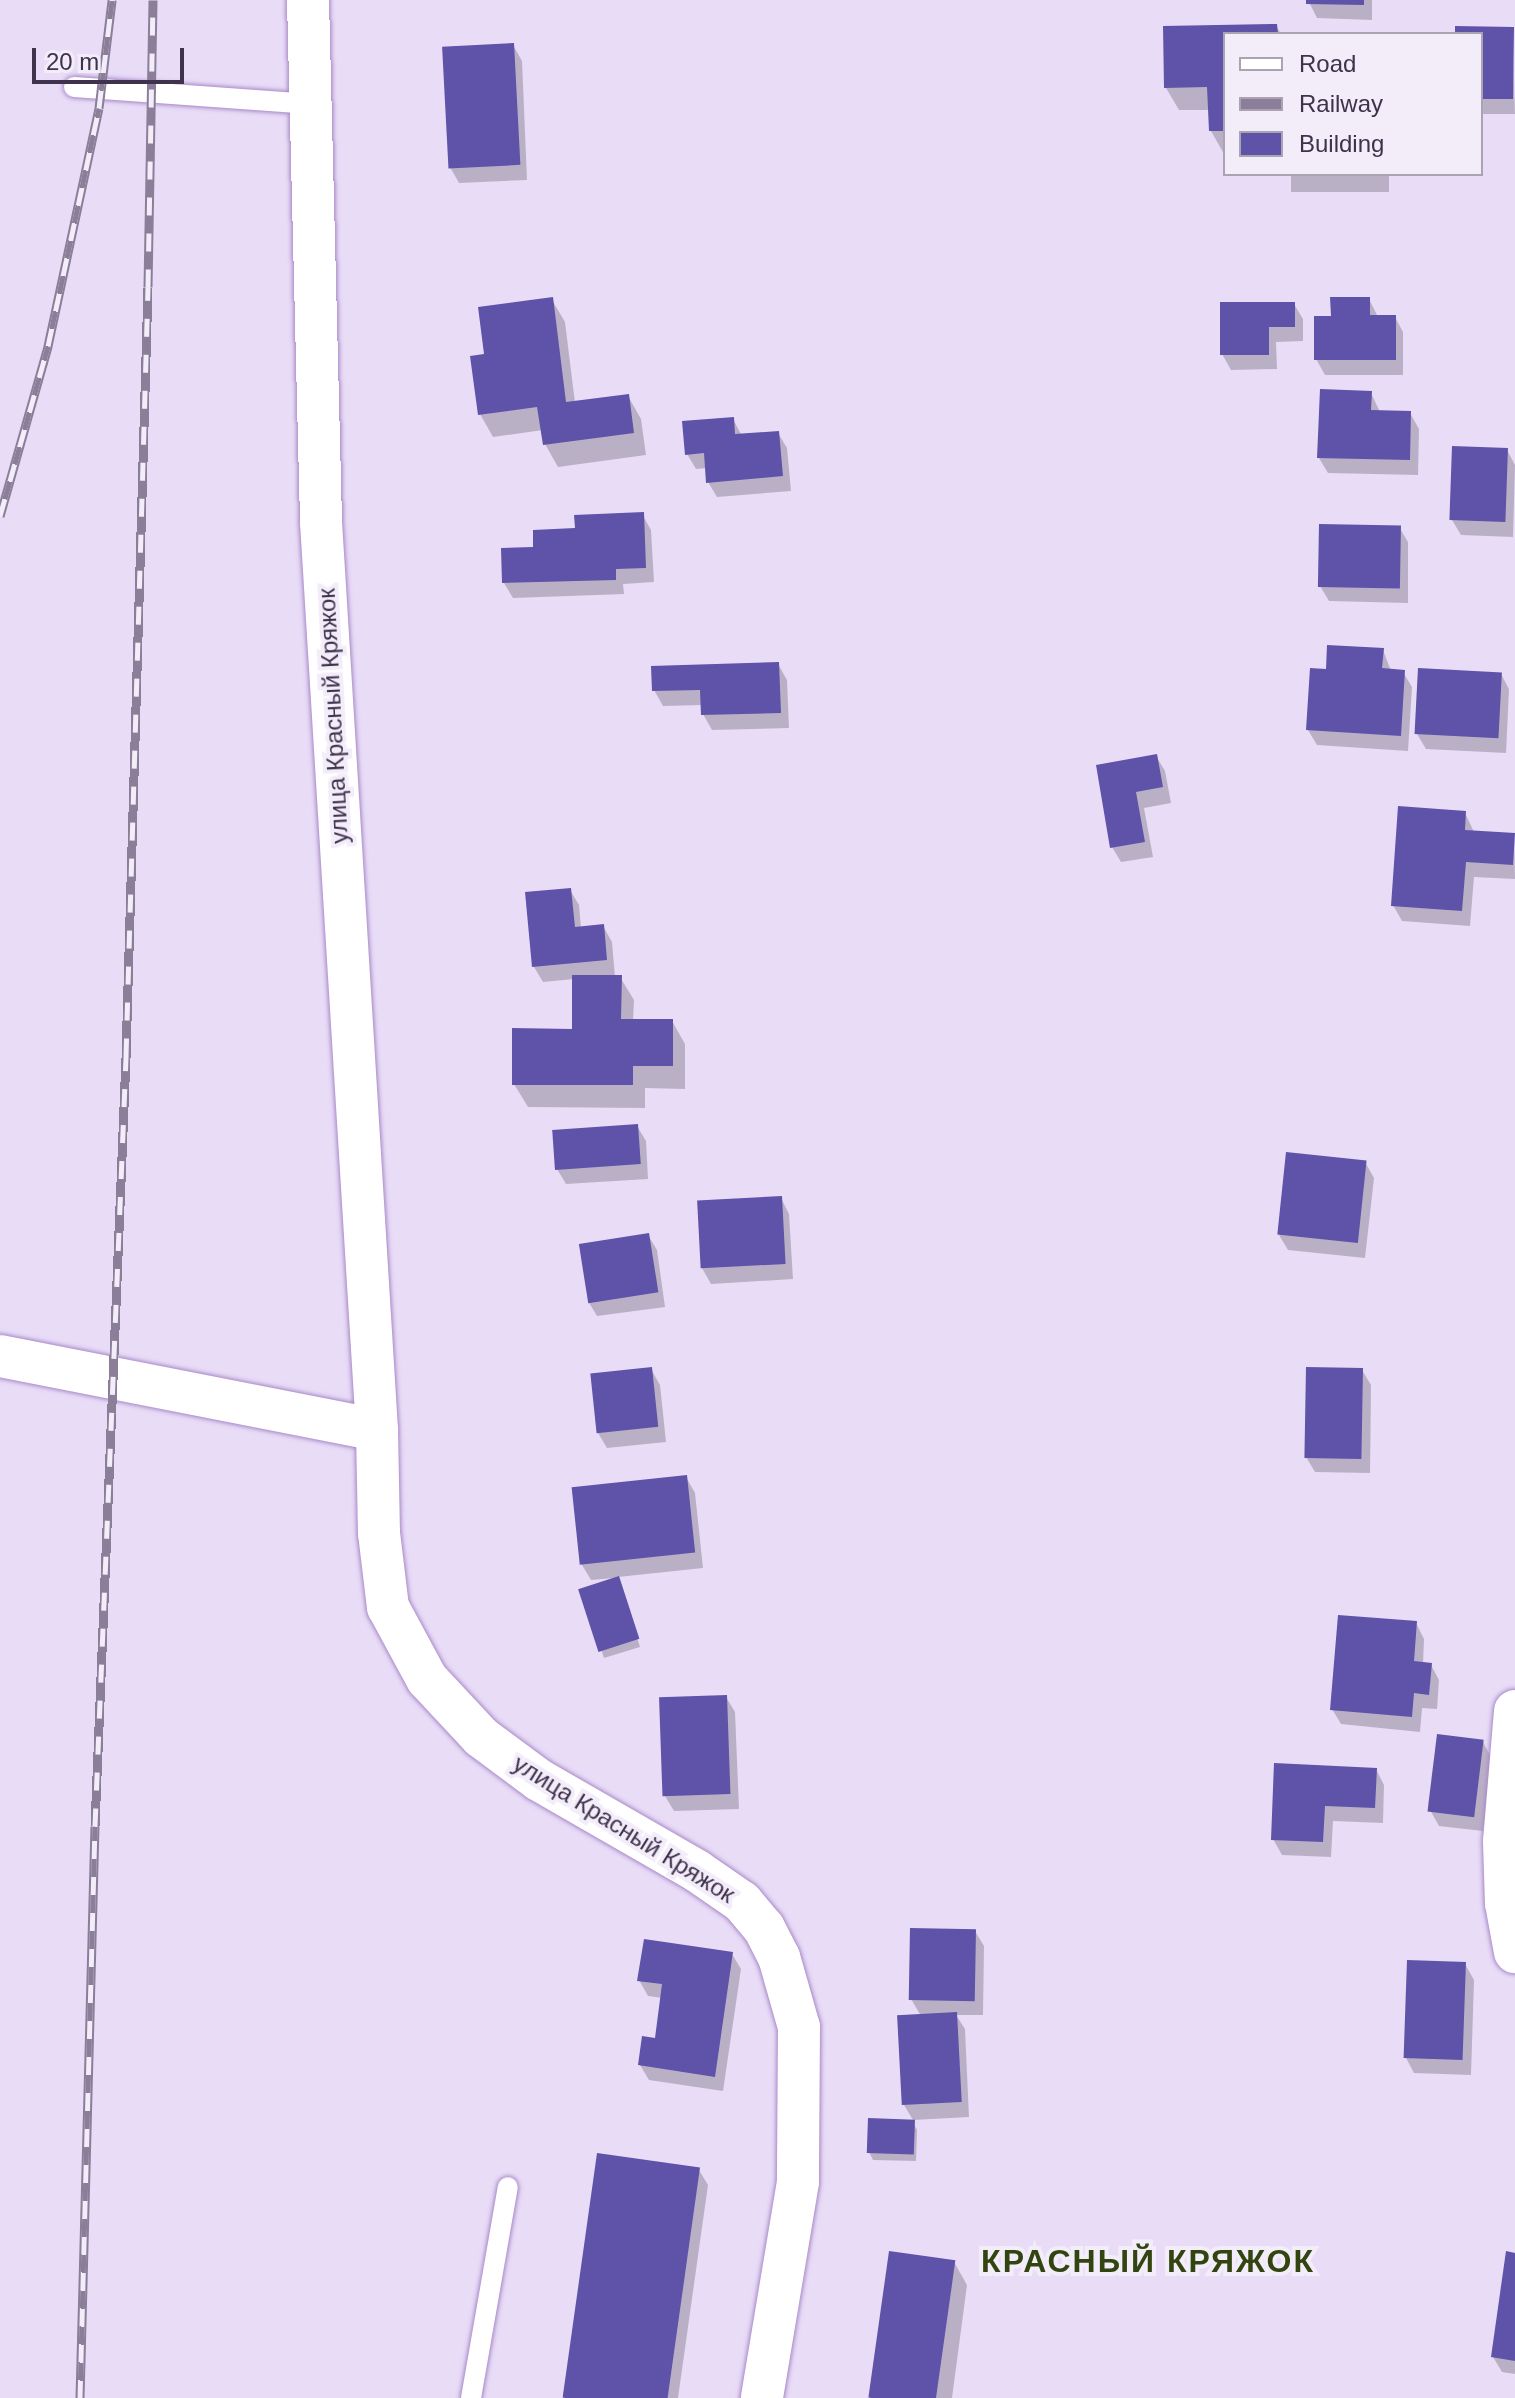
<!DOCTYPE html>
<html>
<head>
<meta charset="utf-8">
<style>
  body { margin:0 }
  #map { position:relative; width:1515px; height:2398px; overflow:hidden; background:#e9dcf7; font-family:Helvetica,sans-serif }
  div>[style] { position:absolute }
  .shadow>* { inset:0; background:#0003; transform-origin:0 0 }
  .building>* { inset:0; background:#5e52a9; transform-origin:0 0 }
  .roads { filter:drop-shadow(0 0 2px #a889c8) drop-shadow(0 0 2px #a889c8) }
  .service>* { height:20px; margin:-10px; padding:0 10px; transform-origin:10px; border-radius:10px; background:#fff }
  .minor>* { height:42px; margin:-21px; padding:0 21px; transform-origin:21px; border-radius:21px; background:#fff }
  .rail>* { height:9px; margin-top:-4.5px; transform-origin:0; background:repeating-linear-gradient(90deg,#f3edfa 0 18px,#8b7e98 0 36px); box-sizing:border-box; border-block:2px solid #8b7e98 }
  span { translate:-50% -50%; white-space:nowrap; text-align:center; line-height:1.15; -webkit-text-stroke:8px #f3edfa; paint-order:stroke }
  .street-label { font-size:24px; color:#3f324c }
  .district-label { font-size:32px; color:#32440f; font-weight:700; letter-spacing:2px }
  .legend { position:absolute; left:1223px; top:32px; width:260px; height:144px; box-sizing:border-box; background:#f3edfa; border:2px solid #aba2b4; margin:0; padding:10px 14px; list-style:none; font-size:24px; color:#3f324c }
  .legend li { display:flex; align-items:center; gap:16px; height:40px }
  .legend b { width:40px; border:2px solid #aba2b4 }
  .scale { position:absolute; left:32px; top:48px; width:152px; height:36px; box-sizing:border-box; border:4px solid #3f324c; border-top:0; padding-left:10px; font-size:24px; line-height:28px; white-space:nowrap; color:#3f324c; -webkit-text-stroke:6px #f3edfa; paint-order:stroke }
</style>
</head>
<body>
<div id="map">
  <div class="shadow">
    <div style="clip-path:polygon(1308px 0,1372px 0,1372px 20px,1317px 18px)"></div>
    <div style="clip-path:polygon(1276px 26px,1281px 34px,1225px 34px,1224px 154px,1211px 131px,1210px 110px,1179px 110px,1166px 88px,1165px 28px)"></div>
    <div style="clip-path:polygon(1512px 29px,1515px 114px,1481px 114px,1481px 34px,1457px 34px)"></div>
    <div style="clip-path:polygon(513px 45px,522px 61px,527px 180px,459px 183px,450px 167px)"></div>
    <div style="left:1291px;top:174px;width:98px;height:18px"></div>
    <div style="clip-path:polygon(1369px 299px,1378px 317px,1395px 317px,1403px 332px,1403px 375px,1325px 375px,1316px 359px,1333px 318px)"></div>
    <div style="clip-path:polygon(552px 300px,565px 322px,575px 403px,628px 396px,641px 419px,646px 455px,558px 467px,545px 444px,543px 430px,493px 437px,480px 414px,487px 356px)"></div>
    <div style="clip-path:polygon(1294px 304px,1303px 319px,1303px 341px,1276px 342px,1277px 369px,1231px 370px,1222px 354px)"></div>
    <div style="clip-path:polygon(1371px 393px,1380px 412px,1410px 413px,1419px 429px,1418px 475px,1328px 473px,1319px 458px)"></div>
    <div style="clip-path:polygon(733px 419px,742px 436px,778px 433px,787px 448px,791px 491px,717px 497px,708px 482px,707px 468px,696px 469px,687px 454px)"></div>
    <div style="clip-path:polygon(1507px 450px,1515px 465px,1513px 537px,1461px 535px,1452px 520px)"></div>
    <div style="clip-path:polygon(642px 514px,651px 530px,654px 582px,623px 584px,624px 594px,513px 598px,504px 583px,535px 548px,577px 530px)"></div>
    <div style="clip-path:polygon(1399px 527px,1408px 542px,1408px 603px,1329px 601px,1320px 586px)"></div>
    <div style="clip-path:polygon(1383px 650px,1391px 671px,1403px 672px,1412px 687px,1408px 751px,1317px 745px,1308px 730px,1328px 671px)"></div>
    <div style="clip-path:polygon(778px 664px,787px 680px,789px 728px,712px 730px,703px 714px,702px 705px,663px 706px,654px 690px)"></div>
    <div style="clip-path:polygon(1501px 674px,1509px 689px,1506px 753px,1426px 749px,1417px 734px)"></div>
    <div style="clip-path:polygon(1156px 756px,1165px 771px,1171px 803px,1144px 808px,1153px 857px,1121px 862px,1112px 847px,1098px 766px)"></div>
    <div style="clip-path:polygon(1465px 813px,1474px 832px,1514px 835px,1515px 879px,1474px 877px,1470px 926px,1402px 921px,1393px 905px)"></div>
    <div style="clip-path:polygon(570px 890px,579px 905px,581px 928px,603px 926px,612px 942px,615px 977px,620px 977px,634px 1000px,633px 1021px,672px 1021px,685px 1044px,685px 1089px,645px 1088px,645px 1108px,528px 1107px,514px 1084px,574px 1031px,574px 979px,543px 982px,534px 967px,528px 894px)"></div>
    <div style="clip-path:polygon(637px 1126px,646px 1141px,648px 1179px,566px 1184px,557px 1169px)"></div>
    <div style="clip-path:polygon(1365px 1162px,1374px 1178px,1365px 1258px,1288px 1250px,1279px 1235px)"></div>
    <div style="clip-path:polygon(781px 1198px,789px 1214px,793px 1279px,711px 1284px,702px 1268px)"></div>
    <div style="clip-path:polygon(648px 1235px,657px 1250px,665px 1307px,597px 1316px,588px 1301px)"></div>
    <div style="clip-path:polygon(651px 1369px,660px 1385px,666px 1442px,607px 1448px,598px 1433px)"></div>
    <div style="clip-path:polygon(1362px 1370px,1371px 1385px,1370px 1473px,1315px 1472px,1306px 1457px)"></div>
    <div style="clip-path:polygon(686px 1477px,695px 1493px,703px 1568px,618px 1577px,640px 1647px,604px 1658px,581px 1590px,614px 1578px,591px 1580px,582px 1565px,575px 1489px)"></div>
    <div style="clip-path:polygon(1416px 1623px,1424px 1639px,1423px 1664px,1431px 1665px,1439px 1680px,1437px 1709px,1422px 1708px,1420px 1732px,1341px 1724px,1332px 1709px)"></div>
    <div style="clip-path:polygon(726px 1697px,735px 1712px,739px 1809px,674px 1811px,665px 1796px)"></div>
    <div style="clip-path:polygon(1483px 1742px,1491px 1757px,1483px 1831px,1439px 1826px,1430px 1810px)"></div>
    <div style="clip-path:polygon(1376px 1769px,1384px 1785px,1383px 1823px,1333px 1821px,1331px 1857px,1282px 1855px,1273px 1839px)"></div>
    <div style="clip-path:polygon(975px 1931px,984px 1946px,983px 2015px,956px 2015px,965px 2029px,969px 2117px,913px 2120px,904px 2105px,921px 2016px,911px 1999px)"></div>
    <div style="clip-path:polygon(732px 1954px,741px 1969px,723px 2091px,649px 2080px,640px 2065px,657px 2040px,663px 1998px,648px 1996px,639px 1980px)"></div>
    <div style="clip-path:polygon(1465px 1964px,1474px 1980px,1471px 2075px,1414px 2073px,1406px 2058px)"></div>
    <div style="clip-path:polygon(913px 2122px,917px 2130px,916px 2161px,873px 2160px,869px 2152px)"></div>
    <div style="clip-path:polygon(699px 2170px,708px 2185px,678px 2398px,564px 2398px)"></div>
    <div style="clip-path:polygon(1515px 2255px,1515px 2374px,1502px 2372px,1493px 2357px)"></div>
    <div style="clip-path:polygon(954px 2262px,967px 2285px,952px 2398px,872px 2398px)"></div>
  </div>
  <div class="building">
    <div style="clip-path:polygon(1306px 0,1364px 0,1364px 5px,1306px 4px)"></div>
    <div style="clip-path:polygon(1277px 24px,1278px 34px,1225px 34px,1225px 131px,1209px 131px,1207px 87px,1164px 88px,1163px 26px)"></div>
    <div style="clip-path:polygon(1455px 26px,1514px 27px,1513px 99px,1481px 99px,1481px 34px,1455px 34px)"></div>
    <div style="left:514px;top:43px;width:122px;height:72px;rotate:87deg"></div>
    <div style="clip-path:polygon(553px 297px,566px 402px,629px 394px,634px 433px,543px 445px,537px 407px,478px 415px,470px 356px,484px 354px,478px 307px)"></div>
    <div style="clip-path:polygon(1330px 297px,1370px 297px,1370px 315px,1396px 315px,1396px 360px,1314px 360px,1314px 316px,1331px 316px)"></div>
    <div style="clip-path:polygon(1220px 302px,1295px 302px,1295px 327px,1269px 327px,1269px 355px,1220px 355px)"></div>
    <div style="clip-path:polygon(1320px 389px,1372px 391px,1371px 410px,1411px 411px,1410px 460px,1317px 458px)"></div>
    <div style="clip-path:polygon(734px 417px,735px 434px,779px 431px,783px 476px,706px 483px,704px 453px,685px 455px,682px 421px)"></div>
    <div style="left:1452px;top:446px;width:56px;height:74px;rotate:2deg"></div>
    <div style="clip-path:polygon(644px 512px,646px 568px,616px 569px,616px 580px,502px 583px,501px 548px,533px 547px,533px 530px,575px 528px,574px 515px)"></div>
    <div style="left:1319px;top:524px;width:82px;height:63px;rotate:1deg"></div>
    <div style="clip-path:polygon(1327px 645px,1384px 648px,1382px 668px,1405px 670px,1401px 736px,1306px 730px,1310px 668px,1326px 669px)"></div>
    <div style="clip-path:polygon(779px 662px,781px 713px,701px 715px,700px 690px,652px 691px,651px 666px)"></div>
    <div style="left:1418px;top:668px;width:84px;height:66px;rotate:3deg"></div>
    <div style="clip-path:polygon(1157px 754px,1163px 787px,1136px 792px,1145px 842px,1110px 848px,1096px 765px)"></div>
    <div style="clip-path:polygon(1398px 806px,1466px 811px,1465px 830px,1515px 833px,1513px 865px,1466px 862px,1462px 911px,1391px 906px)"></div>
    <div style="clip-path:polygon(571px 888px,575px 927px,604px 924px,607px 960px,532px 967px,525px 892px)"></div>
    <div style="clip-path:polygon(572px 975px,622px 975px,621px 1019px,673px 1019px,673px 1066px,633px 1066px,633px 1085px,512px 1085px,512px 1028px,572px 1029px)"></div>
    <div style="left:638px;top:1124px;width:40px;height:86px;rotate:86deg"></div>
    <div style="left:1286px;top:1152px;width:81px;height:83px;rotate:6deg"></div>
    <div style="left:782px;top:1196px;width:68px;height:85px;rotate:87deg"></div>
    <div style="left:649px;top:1233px;width:60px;height:71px;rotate:81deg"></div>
    <div style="left:652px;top:1367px;width:60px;height:62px;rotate:84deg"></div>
    <div style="left:1306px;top:1367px;width:57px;height:91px;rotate:1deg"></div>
    <div style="left:687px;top:1475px;width:78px;height:116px;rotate:84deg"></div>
    <div style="left:619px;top:1576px;width:66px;height:43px;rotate:72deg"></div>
    <div style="clip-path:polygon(1338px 1615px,1417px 1621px,1414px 1661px,1432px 1663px,1429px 1695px,1414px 1693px,1412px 1717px,1330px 1710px)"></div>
    <div style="left:727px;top:1695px;width:99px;height:68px;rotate:88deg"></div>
    <div style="left:1437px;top:1734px;width:47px;height:78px;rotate:7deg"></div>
    <div style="clip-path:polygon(1274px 1763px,1377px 1768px,1375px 1808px,1325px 1806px,1323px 1842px,1271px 1840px)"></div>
    <div style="left:910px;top:1928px;width:66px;height:72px;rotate:1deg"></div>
    <div style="clip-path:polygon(644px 1939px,733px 1952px,715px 2077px,638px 2065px,642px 2036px,655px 2038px,662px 1984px,637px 1981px)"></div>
    <div style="left:1407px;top:1960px;width:59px;height:98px;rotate:2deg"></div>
    <div style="left:957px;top:2012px;width:90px;height:60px;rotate:87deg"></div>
    <div style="left:868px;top:2118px;width:47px;height:35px;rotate:2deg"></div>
    <div style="left:597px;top:2153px;width:104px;height:247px;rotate:8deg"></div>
    <div style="left:889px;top:2251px;width:67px;height:148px;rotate:8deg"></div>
    <div style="clip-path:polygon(1506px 2251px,1515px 2253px,1515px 2361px,1491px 2357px)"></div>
  </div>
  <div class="roads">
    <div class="service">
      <div style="left:74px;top:87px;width:238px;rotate:4.1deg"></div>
      <div style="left:471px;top:2398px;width:214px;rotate:-80.1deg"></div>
    </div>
    <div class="minor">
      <div style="left:308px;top:0;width:522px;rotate:88.57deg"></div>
      <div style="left:321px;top:522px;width:910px;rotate:86.47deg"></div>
      <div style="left:377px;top:1430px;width:103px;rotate:88.9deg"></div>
      <div style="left:379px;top:1533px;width:75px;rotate:83.1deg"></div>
      <div style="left:388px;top:1607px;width:82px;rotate:61.6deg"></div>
      <div style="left:427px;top:1679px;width:79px;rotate:47deg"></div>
      <div style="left:481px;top:1737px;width:72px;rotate:36.6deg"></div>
      <div style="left:539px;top:1780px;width:182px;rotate:29.9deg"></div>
      <div style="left:697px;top:1871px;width:55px;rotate:34.6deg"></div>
      <div style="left:742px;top:1902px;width:34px;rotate:50deg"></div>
      <div style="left:764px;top:1928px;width:33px;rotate:63deg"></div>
      <div style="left:779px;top:1957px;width:73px;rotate:74.1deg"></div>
      <div style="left:799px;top:2027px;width:155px;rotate:90.4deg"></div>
      <div style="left:798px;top:2182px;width:219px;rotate:99.5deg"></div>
      <div style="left:0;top:1356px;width:384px;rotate:11.1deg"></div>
      <div style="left:1515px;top:1711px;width:130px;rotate:94.8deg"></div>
      <div style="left:1504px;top:1841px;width:62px;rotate:88.2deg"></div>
      <div style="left:1506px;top:1903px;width:50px;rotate:79.6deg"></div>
    </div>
  </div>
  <div class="rail">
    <div style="left:0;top:516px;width:177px;rotate:-74.2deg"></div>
    <div style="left:48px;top:346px;width:243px;rotate:-77.9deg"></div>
    <div style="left:99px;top:108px;width:109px;rotate:-83.1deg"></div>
    <div style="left:80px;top:2398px;width:572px;rotate:-88.5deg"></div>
    <div style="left:95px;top:1826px;width:771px;rotate:-87.69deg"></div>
    <div style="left:126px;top:1056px;width:769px;rotate:-88.36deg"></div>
    <div style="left:148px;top:287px;width:287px;rotate:-89deg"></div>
  </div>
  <div class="street-label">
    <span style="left:333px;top:716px;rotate:-93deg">улица Красный Кряжок</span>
    <span style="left:624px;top:1829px;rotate:32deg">улица Красный Кряжок</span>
  </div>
  <div class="district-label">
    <span style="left:1148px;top:2261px">КРАСНЫЙ КРЯЖОК</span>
  </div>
  <ul class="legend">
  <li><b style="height:10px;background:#fff"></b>Road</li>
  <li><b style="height:10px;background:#8b7e98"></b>Railway</li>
  <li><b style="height:22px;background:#5e52a9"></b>Building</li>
  </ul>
  <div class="scale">20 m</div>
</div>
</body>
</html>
